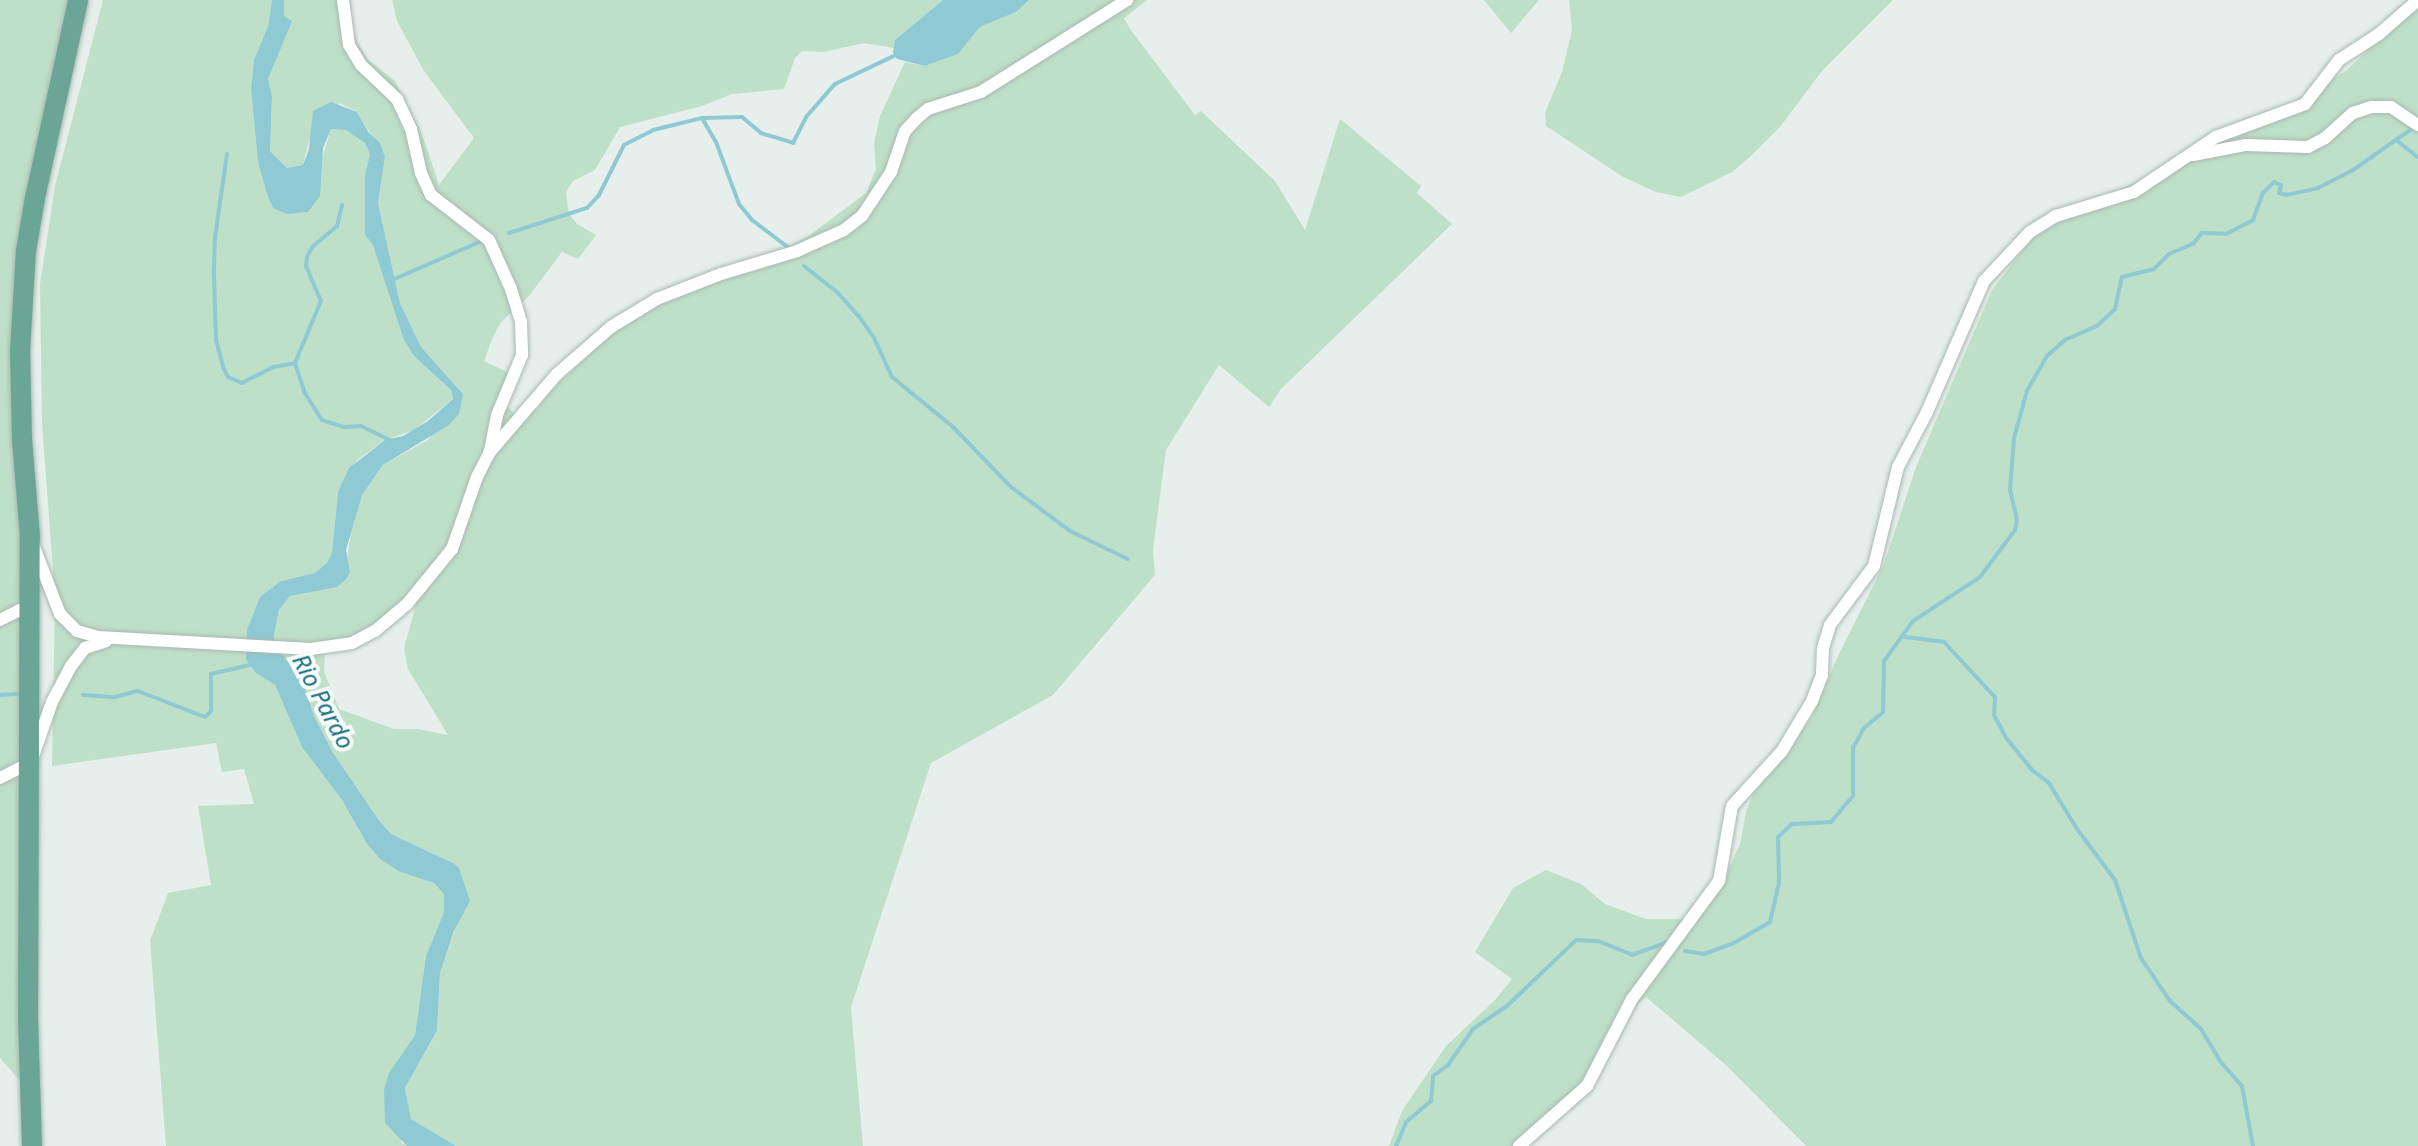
<!DOCTYPE html>
<html>
<head>
<meta charset="utf-8">
<style>
  body { margin:0 }
  #map { position:relative; width:2418px; height:1146px; overflow:hidden; background:#e6efeb; font-family:"Noto Sans",sans-serif }
  div>[style] { position:absolute }
  .green>* { inset:0; background:#bfe0c8 }
  .water>* { inset:0; background:#8ec9d4 }
  .stream>* { height:4px; margin:-2px; padding:0 2px; transform-origin:2px; border-radius:2px; background:#8ec9d4 }
  .roads { filter:drop-shadow(0 0 2px #a8b8b2) drop-shadow(0 0 2px #a8b8b2) }
  .street>* { height:12px; margin:-6px; padding:0 6px; transform-origin:6px; border-radius:6px; background:#fff }
  .primary>* { height:20px; margin:-10px; padding:0 10px; transform-origin:10px; border-radius:10px; background:#6aa596 }
  span { translate:-50% -50%; white-space:nowrap; text-align:center; line-height:1.15; -webkit-text-stroke:8px #f7fbf9; paint-order:stroke }
  .water-label { font-size:24px; color:#1c6f80; font-style:italic }
</style>
</head>
<body>
<div id="map">
  <div class="green">
    <div style="clip-path:polygon(0 0,82px 0,23px 246px,28px 1090px,0 1058px)"></div>
    <div style="clip-path:polygon(103px 0,272px 0,268px 26px,254px 60px,251px 89px,258px 163px,268px 197px,273px 208px,322px 158px,331px 129px,346px 130px,365px 143px,370px 154px,365px 175px,365px 235px,373px 245px,414px 356px,451px 390px,453px 399px,414px 430px,385px 440px,357px 460px,338px 492px,332px 552px,327px 563px,315px 573px,281px 581px,256px 673px,275px 685px,302px 747px,342px 800px,367px 844px,380px 859px,400px 872px,434px 883px,444px 894px,444px 912px,426px 956px,415px 1035px,400px 1059px,401px 1142px,407px 1146px,166px 1146px,150px 941px,168px 893px,211px 885px,198px 806px,254px 804px,244px 769px,222px 772px,216px 743px,52px 766px,55px 598px,42px 423px,40px 284px,55px 186px)"></div>
    <div style="clip-path:polygon(evenodd,284px 0,351px 0,349px 14px,356px 39px,367px 59px,395px 81px,422px 134px,439px 185px,474px 138px,424px 71px,397px 21px,392px 0,943px 0,895px 40px,894px 48px,864px 43px,824px 52px,802px 51px,795px 58px,784px 89px,732px 94px,702px 106px,620px 127px,595px 170px,573px 181px,566px 192px,569px 214px,577px 224px,596px 235px,578px 259px,562px 252px,529px 296px,501px 322px,492px 339px,484px 361px,517px 377px,506px 406px,514px 413px,526px 415px,538px 408px,551px 390px,616px 330px,669px 297px,771px 256px,807px 237px,866px 193px,876px 169px,874px 143px,880px 116px,905px 62px,925px 66px,958px 54px,980px 27px,1016px 12px,1029px 0,1147px 0,1124px 18px,1130px 29px,1195px 115px,1201px 111px,1275px 181px,1305px 230px,1340px 119px,1421px 186px,1417px 193px,1452px 224px,1281px 389px,1269px 407px,1219px 365px,1166px 450px,1153px 549px,1155px 575px,1053px 695px,931px 763px,851px 1007px,863px 1146px,456px 1146px,411px 1119px,405px 1088px,437px 1032px,440px 973px,459px 918px,453px 863px,391px 834px,378px 819px,332px 751px,314px 716px,304px 684px,275px 644px,274px 635px,279px 610px,290px 596px,336px 587px,347px 560px,354px 511px,362px 495px,383px 465px,428px 440px,463px 394px,421px 347px,400px 303px,378px 203px,385px 157px,357px 112px,340px 103px,309px 141px,303px 165px,287px 168px,270px 151px,272px 96px,268px 79px,281px 42px,284px 0,416px 605px,404px 648px,408px 669px,448px 735px,418px 729px,394px 729px,339px 709px,324px 672px,325px 646px,388px 622px,416px 605px)"></div>
    <div style="clip-path:polygon(1484px 0,1539px 0,1511px 33px)"></div>
    <div style="clip-path:polygon(1569px 0,1893px 0,1822px 71px,1780px 127px,1750px 157px,1732px 172px,1681px 197px,1656px 192px,1623px 177px,1546px 126px,1545px 113px,1562px 72px,1572px 30px)"></div>
    <div style="clip-path:polygon(2418px 3px,2418px 1146px,1806px 1146px,1727px 1066px,1646px 997px,1637px 1005px,1602px 1067px,1519px 1146px,1389px 1146px,1402px 1111px,1446px 1046px,1495px 1000px,1512px 979px,1475px 952px,1513px 888px,1546px 870px,1581px 884px,1605px 904px,1646px 919px,1682px 919px,1697px 913px,1720px 889px,1740px 844px,1746px 812px,1753px 794px,1812px 717px,1838px 656px,1884px 564px,1916px 467px,1992px 290px,2036px 233px,2074px 208px,2149px 177px,2260px 121px,2346px 71px)"></div>
  </div>
  <div class="water">
    <div style="clip-path:polygon(272px 0,284px 0,284px 16px,292px 21px,268px 79px,272px 96px,270px 151px,287px 168px,303px 165px,309px 149px,313px 111px,331px 102px,357px 112px,369px 133px,380px 143px,385px 157px,378px 203px,400px 303px,421px 347px,463px 394px,459px 414px,449px 425px,383px 465px,362px 495px,346px 550px,350px 572px,346px 579px,337px 587px,290px 596px,279px 610px,274px 635px,275px 644px,304px 684px,314px 716px,332px 751px,378px 819px,391px 834px,453px 863px,459px 868px,470px 901px,454px 931px,440px 973px,437px 1031px,405px 1088px,411px 1119px,456px 1146px,407px 1146px,385px 1123px,384px 1090px,389px 1073px,415px 1035px,426px 956px,444px 912px,444px 894px,434px 883px,400px 872px,380px 859px,367px 844px,342px 800px,302px 747px,275px 685px,256px 673px,246px 659px,247px 630px,260px 597px,281px 581px,315px 573px,327px 563px,332px 552px,338px 492px,349px 468px,385px 440px,403px 436px,428px 421px,453px 399px,451px 390px,414px 356px,404px 340px,373px 245px,365px 235px,365px 175px,370px 154px,365px 143px,346px 130px,331px 129px,323px 148px,320px 196px,308px 212px,287px 214px,273px 208px,268px 197px,258px 163px,251px 89px,254px 60px,268px 26px)"></div>
    <div style="clip-path:polygon(943px 0,1029px 0,1016px 12px,980px 27px,958px 54px,925px 66px,897px 59px,893px 52px,895px 40px)"></div>
  </div>
  <div class="stream">
    <div style="left:702px;top:118px;width:28px;rotate:60deg"></div>
    <div style="left:716px;top:142px;width:66px;rotate:69.6deg"></div>
    <div style="left:739px;top:204px;width:21px;rotate:51deg"></div>
    <div style="left:752px;top:220px;width:46px;rotate:37.1deg"></div>
    <div style="left:2396px;top:140px;width:28px;rotate:38deg"></div>
    <div style="left:227px;top:154px;width:84px;rotate:98.2deg"></div>
    <div style="left:215px;top:237px;width:38px;rotate:92deg"></div>
    <div style="left:214px;top:275px;width:65px;rotate:88.2deg"></div>
    <div style="left:216px;top:340px;width:28px;rotate:75deg"></div>
    <div style="left:223px;top:367px;width:11px;rotate:63deg"></div>
    <div style="left:228px;top:377px;width:15px;rotate:23deg"></div>
    <div style="left:242px;top:383px;width:35px;rotate:-27deg"></div>
    <div style="left:273px;top:367px;width:22px;rotate:-10deg"></div>
    <div style="left:342px;top:205px;width:22px;rotate:103deg"></div>
    <div style="left:337px;top:226px;width:31px;rotate:140deg"></div>
    <div style="left:313px;top:246px;width:13px;rotate:119deg"></div>
    <div style="left:307px;top:257px;width:9px;rotate:96deg"></div>
    <div style="left:306px;top:266px;width:38px;rotate:67deg"></div>
    <div style="left:321px;top:301px;width:67px;rotate:112.8deg"></div>
    <div style="left:295px;top:363px;width:32px;rotate:72deg"></div>
    <div style="left:305px;top:393px;width:32px;rotate:58deg"></div>
    <div style="left:322px;top:420px;width:23px;rotate:18deg"></div>
    <div style="left:344px;top:427px;width:17px;rotate:-3deg"></div>
    <div style="left:361px;top:426px;width:32px;rotate:26deg"></div>
    <div style="left:509px;top:233px;width:82px;rotate:-17.8deg"></div>
    <div style="left:587px;top:208px;width:18px;rotate:-47deg"></div>
    <div style="left:599px;top:195px;width:56px;rotate:-63.4deg"></div>
    <div style="left:624px;top:145px;width:33px;rotate:-27deg"></div>
    <div style="left:653px;top:130px;width:50px;rotate:-13.8deg"></div>
    <div style="left:702px;top:118px;width:40px;rotate:-1.4deg"></div>
    <div style="left:742px;top:117px;width:25px;rotate:40deg"></div>
    <div style="left:761px;top:133px;width:34px;rotate:17deg"></div>
    <div style="left:793px;top:143px;width:29px;rotate:-63deg"></div>
    <div style="left:806px;top:117px;width:44px;rotate:-48.7deg"></div>
    <div style="left:835px;top:84px;width:70px;rotate:-25.5deg"></div>
    <div style="left:804px;top:266px;width:42px;rotate:38.2deg"></div>
    <div style="left:837px;top:292px;width:31px;rotate:48deg"></div>
    <div style="left:858px;top:315px;width:28px;rotate:55deg"></div>
    <div style="left:874px;top:338px;width:43px;rotate:65.2deg"></div>
    <div style="left:892px;top:377px;width:79px;rotate:39.3deg"></div>
    <div style="left:953px;top:427px;width:83px;rotate:46deg"></div>
    <div style="left:1011px;top:487px;width:74px;rotate:36.7deg"></div>
    <div style="left:1070px;top:531px;width:64px;rotate:25.8deg"></div>
    <div style="left:390px;top:281px;width:103px;rotate:-23.6deg"></div>
    <div style="left:1905px;top:637px;width:39px;rotate:7deg"></div>
    <div style="left:1944px;top:642px;width:75px;rotate:47.2deg"></div>
    <div style="left:1995px;top:697px;width:18px;rotate:93deg"></div>
    <div style="left:1994px;top:715px;width:27px;rotate:62deg"></div>
    <div style="left:2007px;top:739px;width:38px;rotate:51deg"></div>
    <div style="left:2031px;top:769px;width:23px;rotate:38deg"></div>
    <div style="left:2049px;top:783px;width:54px;rotate:58.7deg"></div>
    <div style="left:2077px;top:829px;width:64px;rotate:53.3deg"></div>
    <div style="left:2115px;top:880px;width:82px;rotate:71.6deg"></div>
    <div style="left:2141px;top:958px;width:52px;rotate:56deg"></div>
    <div style="left:2170px;top:1001px;width:42px;rotate:42.1deg"></div>
    <div style="left:2201px;top:1029px;width:37px;rotate:59deg"></div>
    <div style="left:2220px;top:1061px;width:33px;rotate:49deg"></div>
    <div style="left:2242px;top:1086px;width:61px;rotate:79.6deg"></div>
    <div style="left:0;top:695px;width:22px;rotate:-3deg"></div>
    <div style="left:83px;top:695px;width:32px;rotate:4deg"></div>
    <div style="left:115px;top:697px;width:24px;rotate:-15deg"></div>
    <div style="left:138px;top:691px;width:72px;rotate:21.2deg"></div>
    <div style="left:205px;top:717px;width:8px;rotate:-45deg"></div>
    <div style="left:211px;top:711px;width:37px;rotate:-90deg"></div>
    <div style="left:211px;top:674px;width:44px;rotate:-13.1deg"></div>
    <div style="left:1685px;top:951px;width:19px;rotate:9deg"></div>
    <div style="left:1704px;top:954px;width:30px;rotate:-20deg"></div>
    <div style="left:1732px;top:944px;width:44px;rotate:-30.1deg"></div>
    <div style="left:1770px;top:922px;width:40px;rotate:-77deg"></div>
    <div style="left:1779px;top:883px;width:46px;rotate:-91.2deg"></div>
    <div style="left:1778px;top:837px;width:19px;rotate:-43deg"></div>
    <div style="left:1792px;top:824px;width:39px;rotate:-3deg"></div>
    <div style="left:1831px;top:822px;width:34px;rotate:-50deg"></div>
    <div style="left:1853px;top:796px;width:48px;rotate:-90deg"></div>
    <div style="left:1853px;top:748px;width:23px;rotate:-61deg"></div>
    <div style="left:1864px;top:728px;width:25px;rotate:-40deg"></div>
    <div style="left:1883px;top:712px;width:51px;rotate:-88.9deg"></div>
    <div style="left:1884px;top:661px;width:49px;rotate:-54.1deg"></div>
    <div style="left:1913px;top:621px;width:80px;rotate:-33.3deg"></div>
    <div style="left:1980px;top:577px;width:59px;rotate:-53.3deg"></div>
    <div style="left:2015px;top:530px;width:10px;rotate:-79deg"></div>
    <div style="left:2017px;top:520px;width:31px;rotate:-103deg"></div>
    <div style="left:2010px;top:490px;width:52px;rotate:-85.6deg"></div>
    <div style="left:2014px;top:438px;width:49px;rotate:-74.5deg"></div>
    <div style="left:2027px;top:391px;width:40px;rotate:-60.3deg"></div>
    <div style="left:2047px;top:356px;width:24px;rotate:-42deg"></div>
    <div style="left:2065px;top:340px;width:36px;rotate:-24deg"></div>
    <div style="left:2098px;top:325px;width:23px;rotate:-43deg"></div>
    <div style="left:2115px;top:309px;width:33px;rotate:-78deg"></div>
    <div style="left:2122px;top:277px;width:33px;rotate:-14deg"></div>
    <div style="left:2154px;top:269px;width:21px;rotate:-45deg"></div>
    <div style="left:2169px;top:254px;width:26px;rotate:-23deg"></div>
    <div style="left:2193px;top:244px;width:14px;rotate:-51deg"></div>
    <div style="left:2202px;top:233px;width:24px;rotate:2deg"></div>
    <div style="left:2226px;top:234px;width:30px;rotate:-27deg"></div>
    <div style="left:2253px;top:220px;width:29px;rotate:-70deg"></div>
    <div style="left:2263px;top:193px;width:16px;rotate:-45deg"></div>
    <div style="left:2274px;top:182px;width:8px;rotate:23deg"></div>
    <div style="left:2281px;top:185px;width:8px;rotate:104deg"></div>
    <div style="left:2279px;top:193px;width:7px;rotate:16deg"></div>
    <div style="left:2286px;top:195px;width:33px;rotate:-12deg"></div>
    <div style="left:2318px;top:188px;width:39px;rotate:-27deg"></div>
    <div style="left:2353px;top:170px;width:77px;rotate:-34.9deg"></div>
    <div style="left:1396px;top:1146px;width:26px;rotate:-67deg"></div>
    <div style="left:1406px;top:1122px;width:33px;rotate:-40deg"></div>
    <div style="left:1431px;top:1101px;width:25px;rotate:-85deg"></div>
    <div style="left:1433px;top:1076px;width:19px;rotate:-36deg"></div>
    <div style="left:1448px;top:1065px;width:44px;rotate:-55.2deg"></div>
    <div style="left:1473px;top:1029px;width:41px;rotate:-34.1deg"></div>
    <div style="left:1507px;top:1006px;width:95px;rotate:-43.7deg"></div>
    <div style="left:1576px;top:940px;width:22px;rotate:3deg"></div>
    <div style="left:1598px;top:941px;width:37px;rotate:22deg"></div>
    <div style="left:1632px;top:955px;width:38px;rotate:-20deg"></div>
  </div>
  <div class="roads">
    <div class="street">
      <div style="left:343px;top:0;width:45px;rotate:82.4deg"></div>
      <div style="left:349px;top:45px;width:23px;rotate:59deg"></div>
      <div style="left:361px;top:65px;width:50px;rotate:43.4deg"></div>
      <div style="left:397px;top:99px;width:33px;rotate:65deg"></div>
      <div style="left:411px;top:129px;width:45px;rotate:77.2deg"></div>
      <div style="left:421px;top:173px;width:24px;rotate:66deg"></div>
      <div style="left:431px;top:195px;width:73px;rotate:37.8deg"></div>
      <div style="left:489px;top:240px;width:54px;rotate:65.8deg"></div>
      <div style="left:511px;top:289px;width:34px;rotate:73deg"></div>
      <div style="left:521px;top:322px;width:33px;rotate:88deg"></div>
      <div style="left:522px;top:355px;width:65px;rotate:112.6deg"></div>
      <div style="left:497px;top:415px;width:36px;rotate:101deg"></div>
      <div style="left:2193px;top:155px;width:54px;rotate:-10.7deg"></div>
      <div style="left:2246px;top:145px;width:62px;rotate:1.8deg"></div>
      <div style="left:2308px;top:147px;width:19px;rotate:-28deg"></div>
      <div style="left:2325px;top:138px;width:38px;rotate:-42deg"></div>
      <div style="left:2353px;top:113px;width:20px;rotate:-18deg"></div>
      <div style="left:2372px;top:107px;width:19px"></div>
      <div style="left:2391px;top:107px;width:32px;rotate:34deg"></div>
      <div style="left:34px;top:547px;width:72px;rotate:68.8deg"></div>
      <div style="left:60px;top:614px;width:24px;rotate:45deg"></div>
      <div style="left:77px;top:631px;width:22px;rotate:16deg"></div>
      <div style="left:98px;top:637px;width:213px;rotate:3.2deg"></div>
      <div style="left:311px;top:649px;width:41px;rotate:-8.3deg"></div>
      <div style="left:352px;top:643px;width:26px;rotate:-28deg"></div>
      <div style="left:375px;top:631px;width:42px;rotate:-40.2deg"></div>
      <div style="left:407px;top:604px;width:71px;rotate:-50.7deg"></div>
      <div style="left:452px;top:549px;width:76px;rotate:-70.9deg"></div>
      <div style="left:477px;top:477px;width:27px;rotate:-63deg"></div>
      <div style="left:489px;top:453px;width:104px;rotate:-49.3deg"></div>
      <div style="left:557px;top:374px;width:72px;rotate:-41deg"></div>
      <div style="left:611px;top:327px;width:54px;rotate:-31.3deg"></div>
      <div style="left:657px;top:299px;width:69px;rotate:-21.3deg"></div>
      <div style="left:721px;top:274px;width:79px;rotate:-16.8deg"></div>
      <div style="left:797px;top:251px;width:51px;rotate:-24.1deg"></div>
      <div style="left:844px;top:230px;width:23px;rotate:-38deg"></div>
      <div style="left:862px;top:216px;width:53px;rotate:-56.6deg"></div>
      <div style="left:891px;top:172px;width:43px;rotate:-71.1deg"></div>
      <div style="left:905px;top:131px;width:18px;rotate:-47deg"></div>
      <div style="left:917px;top:118px;width:14px;rotate:-39deg"></div>
      <div style="left:928px;top:109px;width:56px;rotate:-17.8deg"></div>
      <div style="left:981px;top:92px;width:173px;rotate:-32.2deg"></div>
      <div style="left:0;top:620px;width:34px;rotate:-27deg"></div>
      <div style="left:0;top:778px;width:35px;rotate:-27deg"></div>
      <div style="left:31px;top:762px;width:64px;rotate:-70.7deg"></div>
      <div style="left:52px;top:702px;width:41px;rotate:-62.2deg"></div>
      <div style="left:71px;top:666px;width:23px;rotate:-52deg"></div>
      <div style="left:85px;top:648px;width:22px;rotate:-18deg"></div>
      <div style="left:1519px;top:1146px;width:91px;rotate:-41.4deg"></div>
      <div style="left:1587px;top:1086px;width:98px;rotate:-62.7deg"></div>
      <div style="left:1632px;top:999px;width:147px;rotate:-53.6deg"></div>
      <div style="left:1719px;top:881px;width:76px;rotate:-80.2deg"></div>
      <div style="left:1732px;top:806px;width:74px;rotate:-47.7deg"></div>
      <div style="left:1782px;top:751px;width:58px;rotate:-59deg"></div>
      <div style="left:1812px;top:701px;width:28px;rotate:-69deg"></div>
      <div style="left:1822px;top:675px;width:27px;rotate:-88deg"></div>
      <div style="left:1823px;top:648px;width:24px;rotate:-73deg"></div>
      <div style="left:1830px;top:625px;width:74px;rotate:-53.3deg"></div>
      <div style="left:1874px;top:566px;width:102px;rotate:-76.4deg"></div>
      <div style="left:1898px;top:467px;width:62px;rotate:-62.2deg"></div>
      <div style="left:1927px;top:412px;width:143px;rotate:-66.5deg"></div>
      <div style="left:1984px;top:281px;width:67px;rotate:-46.8deg"></div>
      <div style="left:2030px;top:232px;width:31px;rotate:-32deg"></div>
      <div style="left:2056px;top:216px;width:82px;rotate:-17.1deg"></div>
      <div style="left:2134px;top:192px;width:99px;rotate:-33.9deg"></div>
      <div style="left:2216px;top:137px;width:95px;rotate:-20.3deg"></div>
      <div style="left:2305px;top:104px;width:56px;rotate:-52.3deg"></div>
      <div style="left:2339px;top:60px;width:48px;rotate:-33deg"></div>
      <div style="left:2379px;top:34px;width:52px;rotate:-41.1deg"></div>
    </div>
    <div class="primary">
      <div style="left:32px;top:1146px;width:127px;rotate:-91.8deg"></div>
      <div style="left:28px;top:1019px;width:482px;rotate:-89.8deg"></div>
      <div style="left:30px;top:537px;width:98px;rotate:-94.7deg"></div>
      <div style="left:22px;top:439px;width:88px;rotate:-91.3deg"></div>
      <div style="left:20px;top:351px;width:100px;rotate:-86.6deg"></div>
      <div style="left:26px;top:251px;width:54px;rotate:-80.4deg"></div>
      <div style="left:35px;top:198px;width:203px;rotate:-77.7deg"></div>
    </div>
  </div>
  <div class="water-label">
    <span style="left:324px;top:701px;rotate:62deg">Rio Pardo</span>
  </div>
</div>
</body>
</html>
